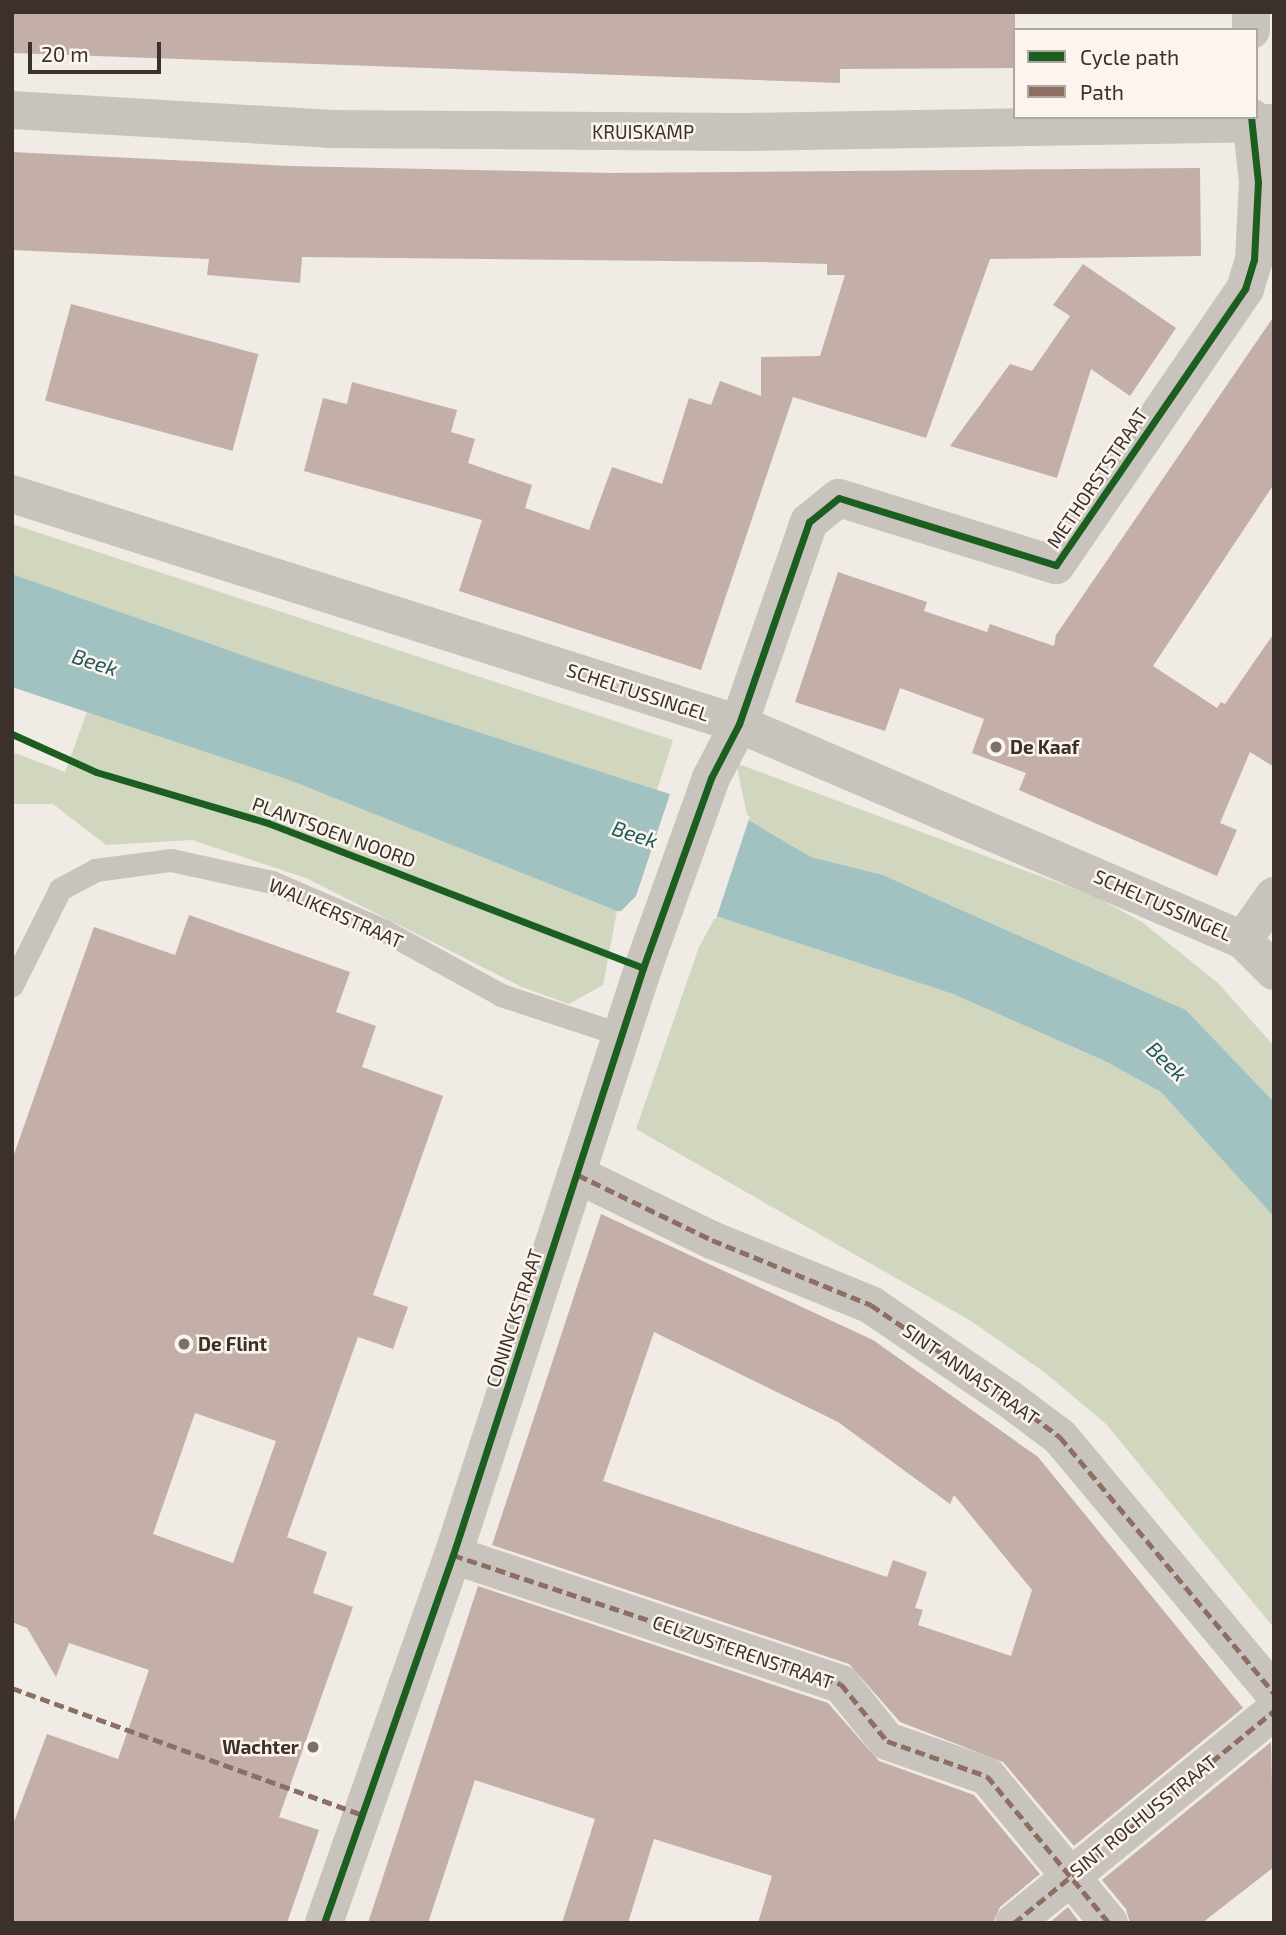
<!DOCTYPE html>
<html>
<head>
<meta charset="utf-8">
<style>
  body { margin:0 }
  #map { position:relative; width:1286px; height:1935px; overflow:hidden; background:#f0ebe5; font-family:"Exo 2",sans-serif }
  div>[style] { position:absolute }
  .green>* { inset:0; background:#d1d6bf }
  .water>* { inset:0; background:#a1c2c1 }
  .pier>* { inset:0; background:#f0ebe5 }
  .building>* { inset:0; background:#c3afa7; transform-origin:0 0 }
  .service>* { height:23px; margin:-11.5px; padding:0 11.5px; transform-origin:11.5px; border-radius:11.5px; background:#c9c3be }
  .minor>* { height:38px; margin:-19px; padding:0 19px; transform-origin:19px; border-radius:19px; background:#c9c3be }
  .tertiary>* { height:38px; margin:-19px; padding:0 19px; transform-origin:19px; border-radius:19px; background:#c9c3be }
  .quiet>* { height:5px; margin-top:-2.5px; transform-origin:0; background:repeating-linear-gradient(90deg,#8d6e63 0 10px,transparent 0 15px) }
  .cycleway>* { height:7px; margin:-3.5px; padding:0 3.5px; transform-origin:3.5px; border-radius:3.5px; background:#1b5e20 }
  .dots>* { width:19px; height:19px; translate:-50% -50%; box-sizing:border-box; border:4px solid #fbf5ee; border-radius:50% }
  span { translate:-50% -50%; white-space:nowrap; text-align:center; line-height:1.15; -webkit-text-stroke:5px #fbf5ee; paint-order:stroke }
  .street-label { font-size:19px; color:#3b302b }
  .poi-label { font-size:19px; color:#3b302b; font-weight:700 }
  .left { translate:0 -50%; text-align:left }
  .right { translate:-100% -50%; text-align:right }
  .water-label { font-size:21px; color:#1f5a5e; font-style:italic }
  .frame { position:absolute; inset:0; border:14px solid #3b302b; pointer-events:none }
  .legend { position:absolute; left:1013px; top:28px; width:245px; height:91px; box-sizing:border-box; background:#fbf5ee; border:2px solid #aea6a0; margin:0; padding:9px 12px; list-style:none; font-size:21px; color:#3b302b }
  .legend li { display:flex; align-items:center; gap:14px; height:35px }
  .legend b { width:35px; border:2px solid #aea6a0 }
  .scale { position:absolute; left:28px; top:42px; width:133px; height:32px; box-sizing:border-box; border:4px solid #3b302b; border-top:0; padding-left:9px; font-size:21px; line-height:24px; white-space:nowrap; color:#3b302b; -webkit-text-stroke:5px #fbf5ee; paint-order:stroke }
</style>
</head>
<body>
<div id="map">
  <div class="green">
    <div style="clip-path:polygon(12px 524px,673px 740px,657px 790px,274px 666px,12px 574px)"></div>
    <div style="clip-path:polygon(87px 712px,289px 780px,617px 911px,603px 985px,569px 1004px,522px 987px,306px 878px,192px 840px,106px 845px,53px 804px,12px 804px,12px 752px,65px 772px)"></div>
    <div style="clip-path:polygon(736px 763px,1096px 897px,1142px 922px,1218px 983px,1274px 1046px,1274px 1102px,1186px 1010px,883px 875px,811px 857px,748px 819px)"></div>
    <div style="clip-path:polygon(716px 916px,953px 994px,1107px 1062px,1161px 1092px,1274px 1217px,1274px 1628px,1106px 1424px,1044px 1372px,971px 1321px,636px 1129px,699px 947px)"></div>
  </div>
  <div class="water">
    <div style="clip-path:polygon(12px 574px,274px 666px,747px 819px,811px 857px,883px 875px,1186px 1010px,1274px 1102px,1274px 1217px,1161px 1092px,1107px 1062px,953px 994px,716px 916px,617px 911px,289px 780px,12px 687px)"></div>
  </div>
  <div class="pier">
    <div style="clip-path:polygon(671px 791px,750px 816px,716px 919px,613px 913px,619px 913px,636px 896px)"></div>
  </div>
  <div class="building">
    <div style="clip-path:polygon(12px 12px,1015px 12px,1015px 68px,840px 69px,840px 83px,12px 53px)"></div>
    <div style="clip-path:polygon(12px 152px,290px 166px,610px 173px,1200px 168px,1201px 256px,990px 259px,926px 438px,793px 397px,701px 670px,459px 591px,482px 520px,304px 471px,323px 398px,347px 404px,352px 382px,457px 410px,451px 432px,475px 439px,468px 463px,532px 485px,525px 508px,589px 530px,612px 467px,662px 484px,689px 398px,711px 405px,720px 381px,761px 396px,761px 357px,820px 356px,845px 275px,827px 275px,827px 264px,761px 262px,302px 257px,300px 283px,207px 275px,209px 259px,12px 250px)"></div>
    <div style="clip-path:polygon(1083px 264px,1176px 328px,1130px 396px,1091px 369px,1057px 478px,950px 446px,1010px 364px,1032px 371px,1070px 316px,1053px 305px)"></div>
    <div style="left:71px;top:304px;width:194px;height:100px;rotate:15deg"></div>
    <div style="clip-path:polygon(1274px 316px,1274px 484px,1153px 666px,1217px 708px,1221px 702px,1225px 704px,1274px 633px,1274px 767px,1250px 752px,1220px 823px,1237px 830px,1217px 876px,1019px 790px,1026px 773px,972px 753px,984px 719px,900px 688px,885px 731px,795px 702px,838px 572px,927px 602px,924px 611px,987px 632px,990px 624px,1054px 646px,1056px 635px)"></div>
    <div style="clip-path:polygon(evenodd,189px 915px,350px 972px,336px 1012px,376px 1026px,362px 1067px,443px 1096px,373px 1295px,408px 1307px,393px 1349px,358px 1337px,287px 1537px,327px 1552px,313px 1593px,353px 1607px,279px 1817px,319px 1830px,287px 1923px,12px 1923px,12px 1827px,47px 1734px,118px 1759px,149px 1670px,69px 1643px,56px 1677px,27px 1628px,12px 1622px,12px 1160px,94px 927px,175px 955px,189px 915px,195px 1413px,276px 1441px,233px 1563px,153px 1534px,195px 1413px)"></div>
    <div style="clip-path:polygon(evenodd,601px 1214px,873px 1340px,1038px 1457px,1243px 1708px,1074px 1846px,1003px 1762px,900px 1722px,849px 1664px,492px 1545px,601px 1214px,654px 1332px,838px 1422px,950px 1504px,954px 1495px,1032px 1590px,1011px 1656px,918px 1625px,923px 1610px,915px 1608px,927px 1572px,893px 1560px,887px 1577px,603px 1481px,654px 1332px)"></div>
    <div style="clip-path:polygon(478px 1586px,828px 1703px,879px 1761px,974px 1795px,1040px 1874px,1000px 1907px,993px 1923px,758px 1923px,772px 1876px,654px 1839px,628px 1923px,562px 1923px,595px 1819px,475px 1780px,428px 1923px,368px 1923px)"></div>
    <div style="clip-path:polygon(1271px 1742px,1274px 1867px,1202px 1923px,1130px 1923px,1126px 1909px,1102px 1880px)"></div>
    <div style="clip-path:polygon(1068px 1907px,1080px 1923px,1049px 1923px)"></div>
  </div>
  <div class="service">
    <div style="left:12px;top:985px;width:107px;rotate:-63.4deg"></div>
    <div style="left:60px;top:889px;width:40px;rotate:-28deg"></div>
    <div style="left:95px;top:870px;width:77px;rotate:-7.5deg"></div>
    <div style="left:171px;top:860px;width:103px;rotate:12.3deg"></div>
    <div style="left:272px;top:882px;width:121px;rotate:23.4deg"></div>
    <div style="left:383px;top:930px;width:135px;rotate:28.8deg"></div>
    <div style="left:501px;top:995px;width:127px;rotate:18.3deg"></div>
  </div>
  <div class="minor">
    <div style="left:1251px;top:12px;width:18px;rotate:90deg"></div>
    <div style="left:12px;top:110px;width:317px;rotate:3.4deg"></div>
    <div style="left:328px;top:129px;width:414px;rotate:0.4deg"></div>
    <div style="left:742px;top:132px;width:532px;rotate:-0.97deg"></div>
    <div style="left:12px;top:494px;width:763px;rotate:17.56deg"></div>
    <div style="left:739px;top:724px;width:548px;rotate:23.2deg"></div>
    <div style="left:578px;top:1175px;width:149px;rotate:25.9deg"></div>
    <div style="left:712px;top:1240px;width:172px;rotate:22.2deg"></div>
    <div style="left:871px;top:1305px;width:166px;rotate:34.2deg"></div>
    <div style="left:1008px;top:1398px;width:65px;rotate:36.9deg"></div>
    <div style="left:1060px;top:1437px;width:334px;rotate:50.1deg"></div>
    <div style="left:453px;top:1555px;width:409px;rotate:18.4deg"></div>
    <div style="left:841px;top:1684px;width:73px;rotate:51.1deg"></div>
    <div style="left:887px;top:1741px;width:106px;rotate:19.3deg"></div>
    <div style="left:987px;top:1776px;width:191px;rotate:50.3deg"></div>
    <div style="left:324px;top:1923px;width:390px;rotate:-70.7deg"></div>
    <div style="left:453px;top:1555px;width:617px;rotate:-72.06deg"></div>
    <div style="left:643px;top:968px;width:202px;rotate:-70.3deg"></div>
    <div style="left:711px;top:778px;width:61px;rotate:-62.6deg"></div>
    <div style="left:739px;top:724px;width:214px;rotate:-70.9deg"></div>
    <div style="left:809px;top:522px;width:38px;rotate:-39deg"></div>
    <div style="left:839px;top:498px;width:227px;rotate:17.2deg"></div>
    <div style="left:1056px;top:565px;width:335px;rotate:-55.6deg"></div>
    <div style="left:1245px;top:289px;width:30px;rotate:-73deg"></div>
    <div style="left:1254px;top:260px;width:78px;rotate:-87.1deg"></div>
    <div style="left:1258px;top:182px;width:65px;rotate:-96.1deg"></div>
    <div style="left:1014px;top:1923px;width:335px;rotate:-39.2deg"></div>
  </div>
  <div class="tertiary">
    <div style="left:1274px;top:896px;width:54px;rotate:125.2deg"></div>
    <div style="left:1243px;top:940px;width:44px;rotate:45deg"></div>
  </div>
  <div class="quiet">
    <div style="left:578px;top:1175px;width:149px;rotate:25.9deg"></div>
    <div style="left:712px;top:1240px;width:172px;rotate:22.2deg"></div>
    <div style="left:871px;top:1305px;width:166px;rotate:34.2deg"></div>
    <div style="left:1008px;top:1398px;width:65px;rotate:36.9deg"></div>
    <div style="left:1060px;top:1437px;width:334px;rotate:50.1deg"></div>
    <div style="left:453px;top:1555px;width:409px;rotate:18.4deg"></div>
    <div style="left:841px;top:1684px;width:73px;rotate:51.1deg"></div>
    <div style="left:887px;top:1741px;width:106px;rotate:19.3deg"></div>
    <div style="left:987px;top:1776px;width:191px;rotate:50.3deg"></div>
    <div style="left:12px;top:1688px;width:372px;rotate:19.9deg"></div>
    <div style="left:1014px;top:1923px;width:335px;rotate:-39.2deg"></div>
  </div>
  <div class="cycleway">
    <div style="left:12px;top:734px;width:92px;rotate:24.3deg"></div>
    <div style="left:96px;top:772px;width:179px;rotate:16.5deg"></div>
    <div style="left:268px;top:823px;width:402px;rotate:21.1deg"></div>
    <div style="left:324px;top:1923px;width:390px;rotate:-70.7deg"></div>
    <div style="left:453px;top:1555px;width:617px;rotate:-72.06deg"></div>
    <div style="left:643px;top:968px;width:202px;rotate:-70.3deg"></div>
    <div style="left:711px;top:778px;width:61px;rotate:-62.6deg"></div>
    <div style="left:739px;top:724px;width:214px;rotate:-70.9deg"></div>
    <div style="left:809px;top:522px;width:38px;rotate:-39deg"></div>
    <div style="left:839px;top:498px;width:227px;rotate:17.2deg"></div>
    <div style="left:1056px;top:565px;width:335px;rotate:-55.6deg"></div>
    <div style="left:1245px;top:289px;width:30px;rotate:-73deg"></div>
    <div style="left:1254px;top:260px;width:78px;rotate:-87.1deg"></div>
    <div style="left:1258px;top:182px;width:65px;rotate:-96.1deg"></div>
  </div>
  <div class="dots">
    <div style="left:996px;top:747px;background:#7a716c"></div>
    <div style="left:184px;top:1344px;background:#7a716c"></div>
    <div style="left:313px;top:1747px;background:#7a716c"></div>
  </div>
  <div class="street-label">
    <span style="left:643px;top:132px">KRUISKAMP</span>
    <span style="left:1097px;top:478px;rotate:-56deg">METHORSTSTRAAT</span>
    <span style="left:638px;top:692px;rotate:18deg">SCHELTUSSINGEL</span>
    <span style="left:334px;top:832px;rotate:20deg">PLANTSOEN NOORD</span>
    <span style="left:1163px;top:905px;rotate:24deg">SCHELTUSSINGEL</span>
    <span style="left:336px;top:913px;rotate:24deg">WALIKERSTRAAT</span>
    <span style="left:514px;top:1318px;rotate:-72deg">CONINCKSTRAAT</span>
    <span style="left:971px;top:1374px;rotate:35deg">SINT ANNASTRAAT</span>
    <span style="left:743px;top:1652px;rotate:19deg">CELZUSTERENSTRAAT</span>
    <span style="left:1143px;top:1816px;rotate:-39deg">SINT ROCHUSSTRAAT</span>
  </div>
  <div class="poi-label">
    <span class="left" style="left:1010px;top:747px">De Kaaf</span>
    <span class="left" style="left:198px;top:1344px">De Flint</span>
    <span class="right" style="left:299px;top:1747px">Wachter</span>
  </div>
  <div class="water-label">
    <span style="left:95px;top:662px;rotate:18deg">Beek</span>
    <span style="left:635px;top:834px;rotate:18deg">Beek</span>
    <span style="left:1167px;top:1061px;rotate:44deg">Beek</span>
  </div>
  <div class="frame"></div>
  <ul class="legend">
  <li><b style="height:9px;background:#1b5e20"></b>Cycle path</li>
  <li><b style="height:9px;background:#8d6e63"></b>Path</li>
  </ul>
  <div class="scale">20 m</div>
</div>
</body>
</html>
